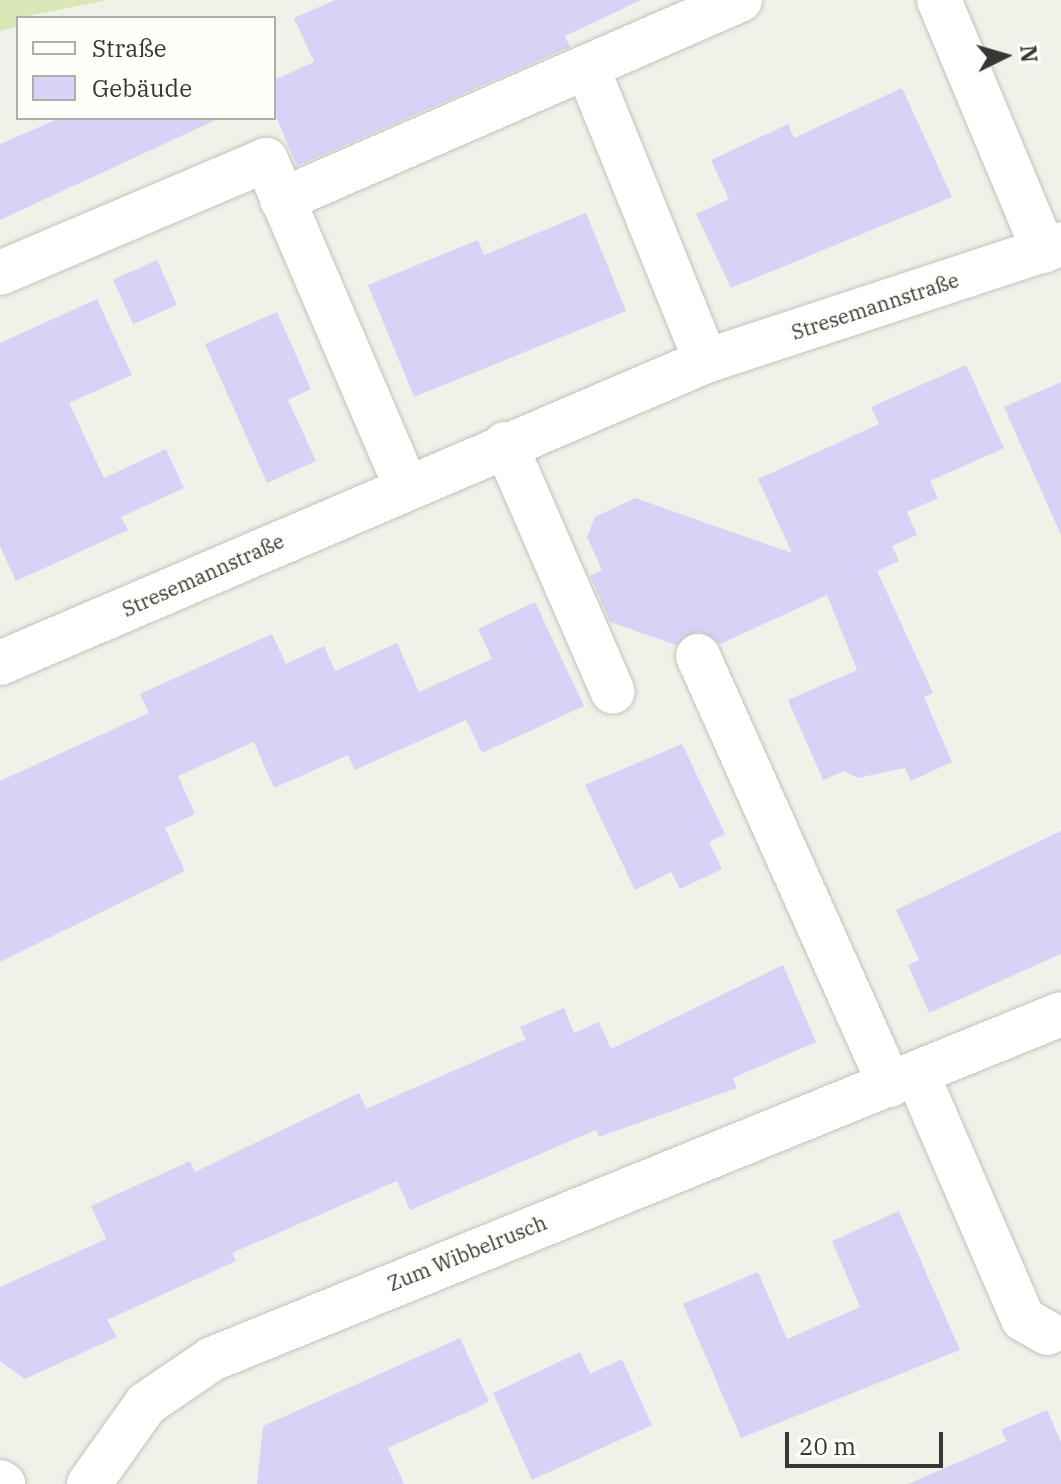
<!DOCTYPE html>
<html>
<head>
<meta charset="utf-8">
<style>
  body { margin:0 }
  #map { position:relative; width:1061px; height:1484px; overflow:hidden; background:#f0f2ea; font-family:"IBM Plex Serif",serif }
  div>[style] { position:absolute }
  .green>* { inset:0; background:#dae6b5 }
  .building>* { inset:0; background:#d7d2f6; transform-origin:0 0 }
  .roads { filter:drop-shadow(0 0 2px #c1c3bb) drop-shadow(0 0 2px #c1c3bb) }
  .minor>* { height:44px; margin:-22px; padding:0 22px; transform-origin:22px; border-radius:22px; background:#fff }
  span { translate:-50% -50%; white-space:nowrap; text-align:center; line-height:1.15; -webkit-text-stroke:7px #fefffa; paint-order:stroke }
  .street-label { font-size:20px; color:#373835 }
  .legend { position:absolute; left:16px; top:16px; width:260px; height:104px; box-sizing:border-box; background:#fefffa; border:2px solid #aeafab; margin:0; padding:10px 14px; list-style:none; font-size:24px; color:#373835 }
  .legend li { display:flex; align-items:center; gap:16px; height:40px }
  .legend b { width:40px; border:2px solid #aeafab }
  .north { position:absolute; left:965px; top:16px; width:80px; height:80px; -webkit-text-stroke:6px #fefffa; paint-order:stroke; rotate:85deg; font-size:22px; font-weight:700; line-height:32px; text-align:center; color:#373835 }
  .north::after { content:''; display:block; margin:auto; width:28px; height:36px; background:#373835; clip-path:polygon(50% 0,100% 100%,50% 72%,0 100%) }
  .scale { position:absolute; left:785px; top:1432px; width:158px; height:36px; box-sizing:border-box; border:4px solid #373835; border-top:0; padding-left:10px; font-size:24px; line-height:28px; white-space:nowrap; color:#373835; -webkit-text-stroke:6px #fefffa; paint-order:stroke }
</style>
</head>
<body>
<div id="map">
  <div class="green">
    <div style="clip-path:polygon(0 0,108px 0,18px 18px,18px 26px,0 31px)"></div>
  </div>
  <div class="building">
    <div style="clip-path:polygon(335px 0,641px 0,565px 36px,570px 47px,297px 166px,274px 112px,274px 80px,314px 62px,294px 18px)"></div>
    <div style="clip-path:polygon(902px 88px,952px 197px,731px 288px,696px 214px,729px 199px,711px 160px,788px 124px,794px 138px)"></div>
    <div style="clip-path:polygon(60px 118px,220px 118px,0 220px,0 144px)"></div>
    <div style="clip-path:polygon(586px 213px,626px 311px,414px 397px,368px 285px,478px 240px,484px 255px)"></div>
    <div style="left:157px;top:260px;width:49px;height:48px;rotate:66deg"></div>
    <div style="clip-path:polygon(97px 299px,132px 375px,69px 403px,104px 478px,166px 449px,184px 488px,121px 517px,128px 530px,16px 581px,0 546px,0 343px)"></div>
    <div style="clip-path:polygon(277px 312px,311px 389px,288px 400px,316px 461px,267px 483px,205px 344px)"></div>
    <div style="clip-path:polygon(966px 365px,1004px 448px,930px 481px,938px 498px,907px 512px,917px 535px,892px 546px,899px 561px,877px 571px,933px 693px,924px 697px,952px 762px,911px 781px,905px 768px,858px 778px,844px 771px,823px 780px,788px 700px,857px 670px,827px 595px,720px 644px,700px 631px,676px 645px,610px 622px,590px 576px,602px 570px,587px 537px,595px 517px,635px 498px,792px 553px,758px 479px,879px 424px,871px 407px)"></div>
    <div style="clip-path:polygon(1061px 382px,1061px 535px,1004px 407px)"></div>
    <div style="clip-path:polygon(535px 602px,584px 706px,482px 753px,466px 720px,355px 770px,348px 755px,274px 788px,254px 742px,178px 776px,195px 814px,165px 828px,185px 871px,0 962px,0 781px,149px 713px,140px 694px,272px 634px,286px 664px,324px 646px,335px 671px,397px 643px,419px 692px,492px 659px,478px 629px)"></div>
    <div style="clip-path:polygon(682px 744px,725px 834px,709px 842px,722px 869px,680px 889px,671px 872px,635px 890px,585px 785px)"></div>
    <div style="clip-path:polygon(1061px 831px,1061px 954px,929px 1013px,908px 965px,919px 960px,896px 910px)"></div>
    <div style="clip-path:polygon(783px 965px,816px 1042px,733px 1078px,737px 1088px,599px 1137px,596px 1130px,410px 1210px,397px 1181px,232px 1253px,236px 1261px,107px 1320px,117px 1337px,25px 1379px,0 1361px,0 1287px,106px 1239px,91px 1206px,190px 1161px,195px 1172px,359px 1093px,366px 1109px,526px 1039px,520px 1027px,564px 1008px,574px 1033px,599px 1022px,611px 1049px)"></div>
    <div style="clip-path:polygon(899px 1211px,960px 1350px,741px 1438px,683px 1304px,758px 1272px,787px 1339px,860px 1307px,832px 1241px)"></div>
    <div style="clip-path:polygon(460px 1338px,489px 1402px,388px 1448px,404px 1484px,257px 1484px,263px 1426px)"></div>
    <div style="clip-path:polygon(580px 1352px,590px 1374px,622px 1359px,652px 1425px,532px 1480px,493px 1393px)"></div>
    <div style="clip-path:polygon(1047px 1410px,1061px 1442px,1061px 1484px,908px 1484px,1007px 1441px,1001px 1430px)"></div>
  </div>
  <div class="roads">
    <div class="minor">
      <div style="left:939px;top:0;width:272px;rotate:67.3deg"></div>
      <div style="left:587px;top:67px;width:317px;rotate:68deg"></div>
      <div style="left:282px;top:200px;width:500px;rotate:-23.6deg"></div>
      <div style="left:0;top:273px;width:289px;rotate:-23deg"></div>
      <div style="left:266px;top:160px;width:355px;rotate:66.8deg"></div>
      <div style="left:505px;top:444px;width:270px;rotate:66.5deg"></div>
      <div style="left:698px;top:656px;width:470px;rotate:65.9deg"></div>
      <div style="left:0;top:663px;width:768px;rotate:-23.16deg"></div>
      <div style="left:706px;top:361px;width:374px;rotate:-18.2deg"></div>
      <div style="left:917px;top:1074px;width:267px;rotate:66.6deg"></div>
      <div style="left:1023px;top:1319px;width:28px;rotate:30deg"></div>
      <div style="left:0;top:1482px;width:4px;rotate:34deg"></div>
      <div style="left:89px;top:1484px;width:98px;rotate:-54.5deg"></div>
      <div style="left:146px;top:1404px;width:80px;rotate:-34.3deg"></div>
      <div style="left:212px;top:1359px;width:916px;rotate:-22.11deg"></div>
    </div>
  </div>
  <div class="street-label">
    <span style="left:875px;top:306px;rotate:-18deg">Stresemannstraße</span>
    <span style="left:203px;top:575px;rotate:-24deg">Stresemannstraße</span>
    <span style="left:467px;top:1253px;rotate:-22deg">Zum Wibbelrusch</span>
  </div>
  <ul class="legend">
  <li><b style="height:10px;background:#fff"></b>Straße</li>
  <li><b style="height:22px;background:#d7d2f6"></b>Gebäude</li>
  </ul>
  <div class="north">N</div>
  <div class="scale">20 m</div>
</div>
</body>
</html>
